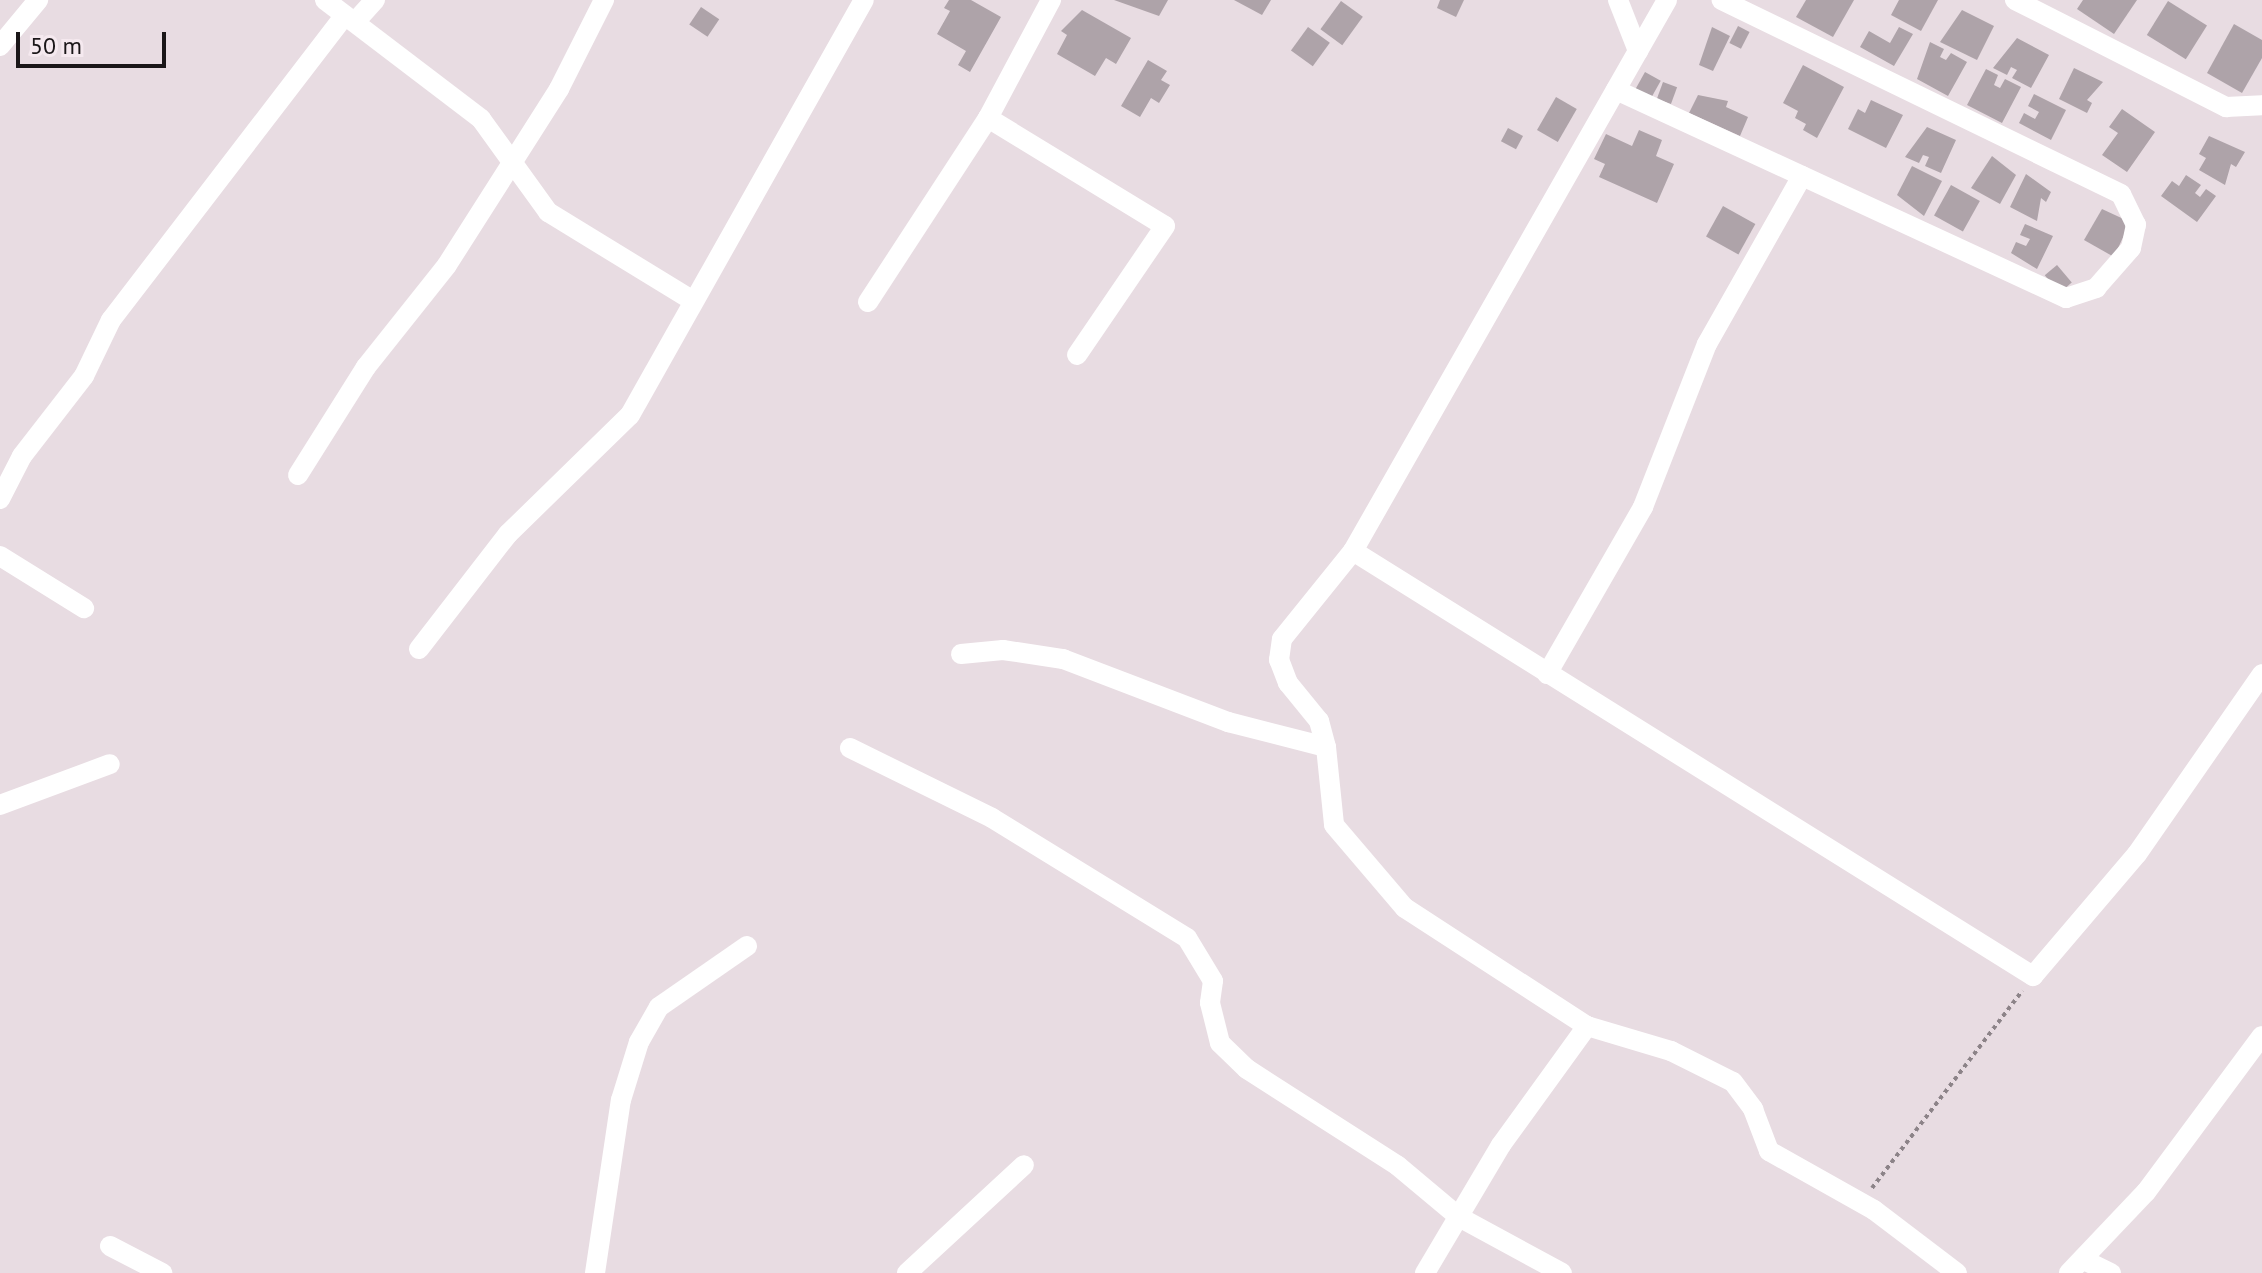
<!DOCTYPE html>
<html>
<head>
<meta charset="utf-8">
<style>
  body { margin:0 }
  #map { position:relative; width:2262px; height:1273px; overflow:hidden; background:#e8dce2; font-family:"PT Sans",sans-serif }
  div>[style] { position:absolute }
  .building>* { inset:0; background:#aea3a9; transform-origin:0 0 }
  .path>* { height:4px; margin-top:-2px; transform-origin:0; background:repeating-linear-gradient(90deg,#8c8388 0 4px,transparent 0 8px) }
  .street>* { height:20px; margin:-10px; padding:0 10px; transform-origin:10px; border-radius:10px; background:#fff }
  span { translate:-50% -50%; white-space:nowrap; text-align:center; line-height:1.15; -webkit-text-stroke:6px #f5e9ef; paint-order:stroke }
  .scale { position:absolute; left:16px; top:32px; width:150px; height:36px; box-sizing:border-box; border:4px solid #1a1618; border-top:0; padding-left:10px; font-size:24px; line-height:28px; white-space:nowrap; color:#1a1618; -webkit-text-stroke:6px #f5e9ef; paint-order:stroke }
</style>
</head>
<body>
<div id="map">
  <div class="building">
    <div style="clip-path:polygon(949px 0,971px 0,1001px 17px,970px 72px,958px 65px,966px 51px,937px 34px,950px 11px,944px 8px)"></div>
    <div style="clip-path:polygon(1114px 0,1168px 0,1159px 16px)"></div>
    <div style="clip-path:polygon(1234px 0,1271px 0,1262px 15px)"></div>
    <div style="clip-path:polygon(1440px 0,1464px 0,1456px 17px,1437px 8px)"></div>
    <div style="clip-path:polygon(1806px 0,1854px 0,1833px 37px,1796px 17px)"></div>
    <div style="clip-path:polygon(1899px 0,1938px 0,1921px 31px,1891px 15px)"></div>
    <div style="clip-path:polygon(2083px 0,2137px 0,2114px 34px,2077px 9px)"></div>
    <div style="left:1341px;top:1px;width:27px;height:35px;rotate:36deg"></div>
    <div style="left:2168px;top:1px;width:46px;height:40px;rotate:32deg"></div>
    <div style="left:701px;top:7px;width:22px;height:21px;rotate:34deg"></div>
    <div style="clip-path:polygon(1082px 10px,1131px 38px,1116px 64px,1106px 58px,1095px 76px,1057px 54px,1067px 35px,1061px 31px)"></div>
    <div style="clip-path:polygon(1962px 10px,1994px 26px,1977px 60px,1940px 42px)"></div>
    <div style="clip-path:polygon(2234px 24px,2262px 40px,2262px 58px,2242px 93px,2207px 73px)"></div>
    <div style="left:1738px;top:26px;width:13px;height:19px;rotate:27deg"></div>
    <div style="left:1308px;top:27px;width:27px;height:29px;rotate:36deg"></div>
    <div style="clip-path:polygon(1712px 27px,1730px 36px,1713px 71px,1699px 65px)"></div>
    <div style="clip-path:polygon(1899px 27px,1913px 34px,1894px 66px,1860px 47px,1869px 31px,1890px 43px)"></div>
    <div style="clip-path:polygon(2017px 38px,2049px 55px,2031px 88px,2012px 78px,2017px 70px,2011px 67px,2007px 75px,1993px 68px)"></div>
    <div style="clip-path:polygon(1930px 42px,1944px 49px,1940px 57px,1946px 60px,1951px 53px,1967px 62px,1948px 96px,1917px 79px)"></div>
    <div style="clip-path:polygon(1148px 60px,1167px 71px,1161px 80px,1170px 85px,1159px 103px,1151px 98px,1140px 117px,1121px 106px)"></div>
    <div style="clip-path:polygon(1803px 65px,1844px 87px,1817px 138px,1803px 130px,1806px 124px,1795px 118px,1798px 111px,1783px 103px)"></div>
    <div style="clip-path:polygon(2074px 68px,2103px 82px,2087px 100px,2092px 103px,2087px 113px,2059px 99px)"></div>
    <div style="clip-path:polygon(1986px 69px,1998px 75px,1994px 85px,2000px 88px,2005px 79px,2021px 87px,2002px 123px,1967px 105px)"></div>
    <div style="left:1645px;top:72px;width:18px;height:21px;rotate:29deg"></div>
    <div style="left:1663px;top:82px;width:15px;height:18px;rotate:20deg"></div>
    <div style="clip-path:polygon(2034px 94px,2066px 110px,2051px 140px,2019px 123px,2024px 113px,2035px 119px,2039px 112px,2028px 106px)"></div>
    <div style="clip-path:polygon(1698px 95px,1728px 101px,1726px 107px,1748px 117px,1740px 136px,1689px 113px)"></div>
    <div style="left:1556px;top:97px;width:24px;height:38px;rotate:30deg"></div>
    <div style="clip-path:polygon(1871px 100px,1903px 115px,1886px 148px,1848px 129px,1858px 109px,1865px 113px)"></div>
    <div style="clip-path:polygon(2122px 109px,2155px 132px,2127px 172px,2102px 155px,2118px 133px,2109px 127px)"></div>
    <div style="clip-path:polygon(1927px 127px,1956px 140px,1941px 173px,1925px 166px,1929px 157px,1923px 155px,1919px 163px,1905px 157px)"></div>
    <div style="left:1508px;top:128px;width:17px;height:15px;rotate:28deg"></div>
    <div style="clip-path:polygon(1639px 130px,1662px 140px,1656px 156px,1674px 164px,1657px 203px,1599px 177px,1605px 164px,1594px 159px,1606px 134px,1632px 146px)"></div>
    <div style="clip-path:polygon(2209px 136px,2245px 152px,2236px 167px,2231px 164px,2225px 185px,2199px 170px,2206px 158px,2199px 154px)"></div>
    <div style="clip-path:polygon(1992px 156px,2016px 175px,2000px 204px,1971px 188px)"></div>
    <div style="clip-path:polygon(1912px 166px,1942px 181px,1924px 216px,1897px 195px)"></div>
    <div style="clip-path:polygon(2026px 174px,2051px 192px,2046px 202px,2041px 198px,2037px 221px,2010px 207px)"></div>
    <div style="clip-path:polygon(2186px 175px,2201px 185px,2195px 193px,2200px 197px,2206px 189px,2216px 196px,2197px 222px,2161px 196px,2172px 181px,2179px 186px)"></div>
    <div style="left:1951px;top:185px;width:33px;height:35px;rotate:29deg"></div>
    <div style="left:1723px;top:206px;width:37px;height:35px;rotate:29deg"></div>
    <div style="clip-path:polygon(2102px 209px,2130px 222px,2114px 257px,2084px 240px)"></div>
    <div style="clip-path:polygon(2025px 224px,2053px 236px,2037px 269px,2011px 253px,2016px 242px,2026px 246px,2030px 239px,2020px 235px)"></div>
    <div style="left:2057px;top:265px;width:23px;height:16px;rotate:50deg"></div>
  </div>
  <div class="path">
    <div style="left:1872px;top:1188px;width:248px;rotate:-52.7deg"></div>
  </div>
  <div class="street">
    <div style="left:325px;top:0;width:196px;rotate:37.3deg"></div>
    <div style="left:481px;top:119px;width:115px;rotate:54.2deg"></div>
    <div style="left:548px;top:212px;width:170px;rotate:31.5deg"></div>
    <div style="left:1618px;top:0;width:55px;rotate:68.6deg"></div>
    <div style="left:2015px;top:0;width:237px;rotate:26.9deg"></div>
    <div style="left:2226px;top:107px;width:36px;rotate:-3deg"></div>
    <div style="left:355px;top:22px;width:30px;rotate:-48deg"></div>
    <div style="left:0;top:46px;width:60px;rotate:-50.4deg"></div>
    <div style="left:1616px;top:90px;width:496px;rotate:24.8deg"></div>
    <div style="left:2066px;top:298px;width:32px;rotate:-18deg"></div>
    <div style="left:2096px;top:288px;width:53px;rotate:-48.8deg"></div>
    <div style="left:2131px;top:248px;width:24px;rotate:-78deg"></div>
    <div style="left:2136px;top:225px;width:34px;rotate:-116deg"></div>
    <div style="left:2121px;top:194px;width:444px;rotate:-154.1deg"></div>
    <div style="left:988px;top:118px;width:207px;rotate:31.4deg"></div>
    <div style="left:1165px;top:226px;width:156px;rotate:124.3deg"></div>
    <div style="left:868px;top:302px;width:220px;rotate:-56.9deg"></div>
    <div style="left:988px;top:118px;width:134px;rotate:-61.9deg"></div>
    <div style="left:298px;top:475px;width:128px;rotate:-57.8deg"></div>
    <div style="left:366px;top:367px;width:130px;rotate:-51.5deg"></div>
    <div style="left:447px;top:265px;width:209px;rotate:-57.5deg"></div>
    <div style="left:559px;top:89px;width:100px;rotate:-63.2deg"></div>
    <div style="left:0;top:499px;width:48px;rotate:-62.9deg"></div>
    <div style="left:22px;top:456px;width:101px;rotate:-52.2deg"></div>
    <div style="left:84px;top:376px;width:62px;rotate:-64.3deg"></div>
    <div style="left:111px;top:320px;width:384px;rotate:-52.5deg"></div>
    <div style="left:1353px;top:551px;width:802px;rotate:32.01deg"></div>
    <div style="left:2033px;top:976px;width:160px;rotate:-49.6deg"></div>
    <div style="left:2137px;top:854px;width:219px;rotate:-55.2deg"></div>
    <div style="left:0;top:556px;width:99px;rotate:31.8deg"></div>
    <div style="left:419px;top:649px;width:145px;rotate:-52.3deg"></div>
    <div style="left:508px;top:534px;width:170px;rotate:-44.3deg"></div>
    <div style="left:630px;top:415px;width:476px;rotate:-60.6deg"></div>
    <div style="left:961px;top:654px;width:42px;rotate:-5.4deg"></div>
    <div style="left:1003px;top:650px;width:61px;rotate:8.5deg"></div>
    <div style="left:1063px;top:659px;width:177px;rotate:20.9deg"></div>
    <div style="left:1228px;top:722px;width:101px;rotate:14.3deg"></div>
    <div style="left:1326px;top:747px;width:78px;rotate:84.1deg"></div>
    <div style="left:1334px;top:825px;width:109px;rotate:49.5deg"></div>
    <div style="left:1405px;top:908px;width:217px;rotate:33deg"></div>
    <div style="left:1587px;top:1026px;width:88px;rotate:16.6deg"></div>
    <div style="left:1671px;top:1051px;width:69px;rotate:26.6deg"></div>
    <div style="left:1733px;top:1082px;width:34px;rotate:53deg"></div>
    <div style="left:1753px;top:1109px;width:45px;rotate:69.1deg"></div>
    <div style="left:1769px;top:1151px;width:120px;rotate:29.3deg"></div>
    <div style="left:1874px;top:1210px;width:104px;rotate:37.2deg"></div>
    <div style="left:1547px;top:674px;width:193px;rotate:-60.1deg"></div>
    <div style="left:1643px;top:507px;width:175px;rotate:-68.6deg"></div>
    <div style="left:1707px;top:344px;width:193px;rotate:-60.5deg"></div>
    <div style="left:1326px;top:747px;width:27px;rotate:-105deg"></div>
    <div style="left:1319px;top:721px;width:49px;rotate:-129.2deg"></div>
    <div style="left:1288px;top:683px;width:25px;rotate:-111deg"></div>
    <div style="left:1279px;top:660px;width:21px;rotate:-82deg"></div>
    <div style="left:1282px;top:639px;width:113px;rotate:-51.1deg"></div>
    <div style="left:1353px;top:551px;width:634px;rotate:-60.32deg"></div>
    <div style="left:850px;top:748px;width:158px;rotate:26.2deg"></div>
    <div style="left:992px;top:818px;width:229px;rotate:31.6deg"></div>
    <div style="left:1187px;top:938px;width:50px;rotate:58.8deg"></div>
    <div style="left:1213px;top:981px;width:22px;rotate:98deg"></div>
    <div style="left:1210px;top:1003px;width:41px;rotate:76deg"></div>
    <div style="left:1220px;top:1043px;width:37px;rotate:44deg"></div>
    <div style="left:1247px;top:1069px;width:179px;rotate:32.7deg"></div>
    <div style="left:1398px;top:1166px;width:80px;rotate:39.9deg"></div>
    <div style="left:1459px;top:1217px;width:117px;rotate:28.5deg"></div>
    <div style="left:0;top:805px;width:117px;rotate:-20.4deg"></div>
    <div style="left:110px;top:1246px;width:59px;rotate:27.4deg"></div>
    <div style="left:2084px;top:1260px;width:30px;rotate:26deg"></div>
    <div style="left:595px;top:1273px;width:175px;rotate:-81.5deg"></div>
    <div style="left:621px;top:1100px;width:61px;rotate:-72.8deg"></div>
    <div style="left:639px;top:1042px;width:40px;rotate:-60.3deg"></div>
    <div style="left:659px;top:1007px;width:107px;rotate:-34.7deg"></div>
    <div style="left:907px;top:1273px;width:159px;rotate:-42.7deg"></div>
    <div style="left:1425px;top:1273px;width:149px;rotate:-59.3deg"></div>
    <div style="left:1501px;top:1145px;width:147px;rotate:-54.1deg"></div>
    <div style="left:2069px;top:1273px;width:112px;rotate:-46.5deg"></div>
    <div style="left:2146px;top:1192px;width:194px;rotate:-53.4deg"></div>
  </div>
  <div class="scale">50 m</div>
</div>
</body>
</html>
